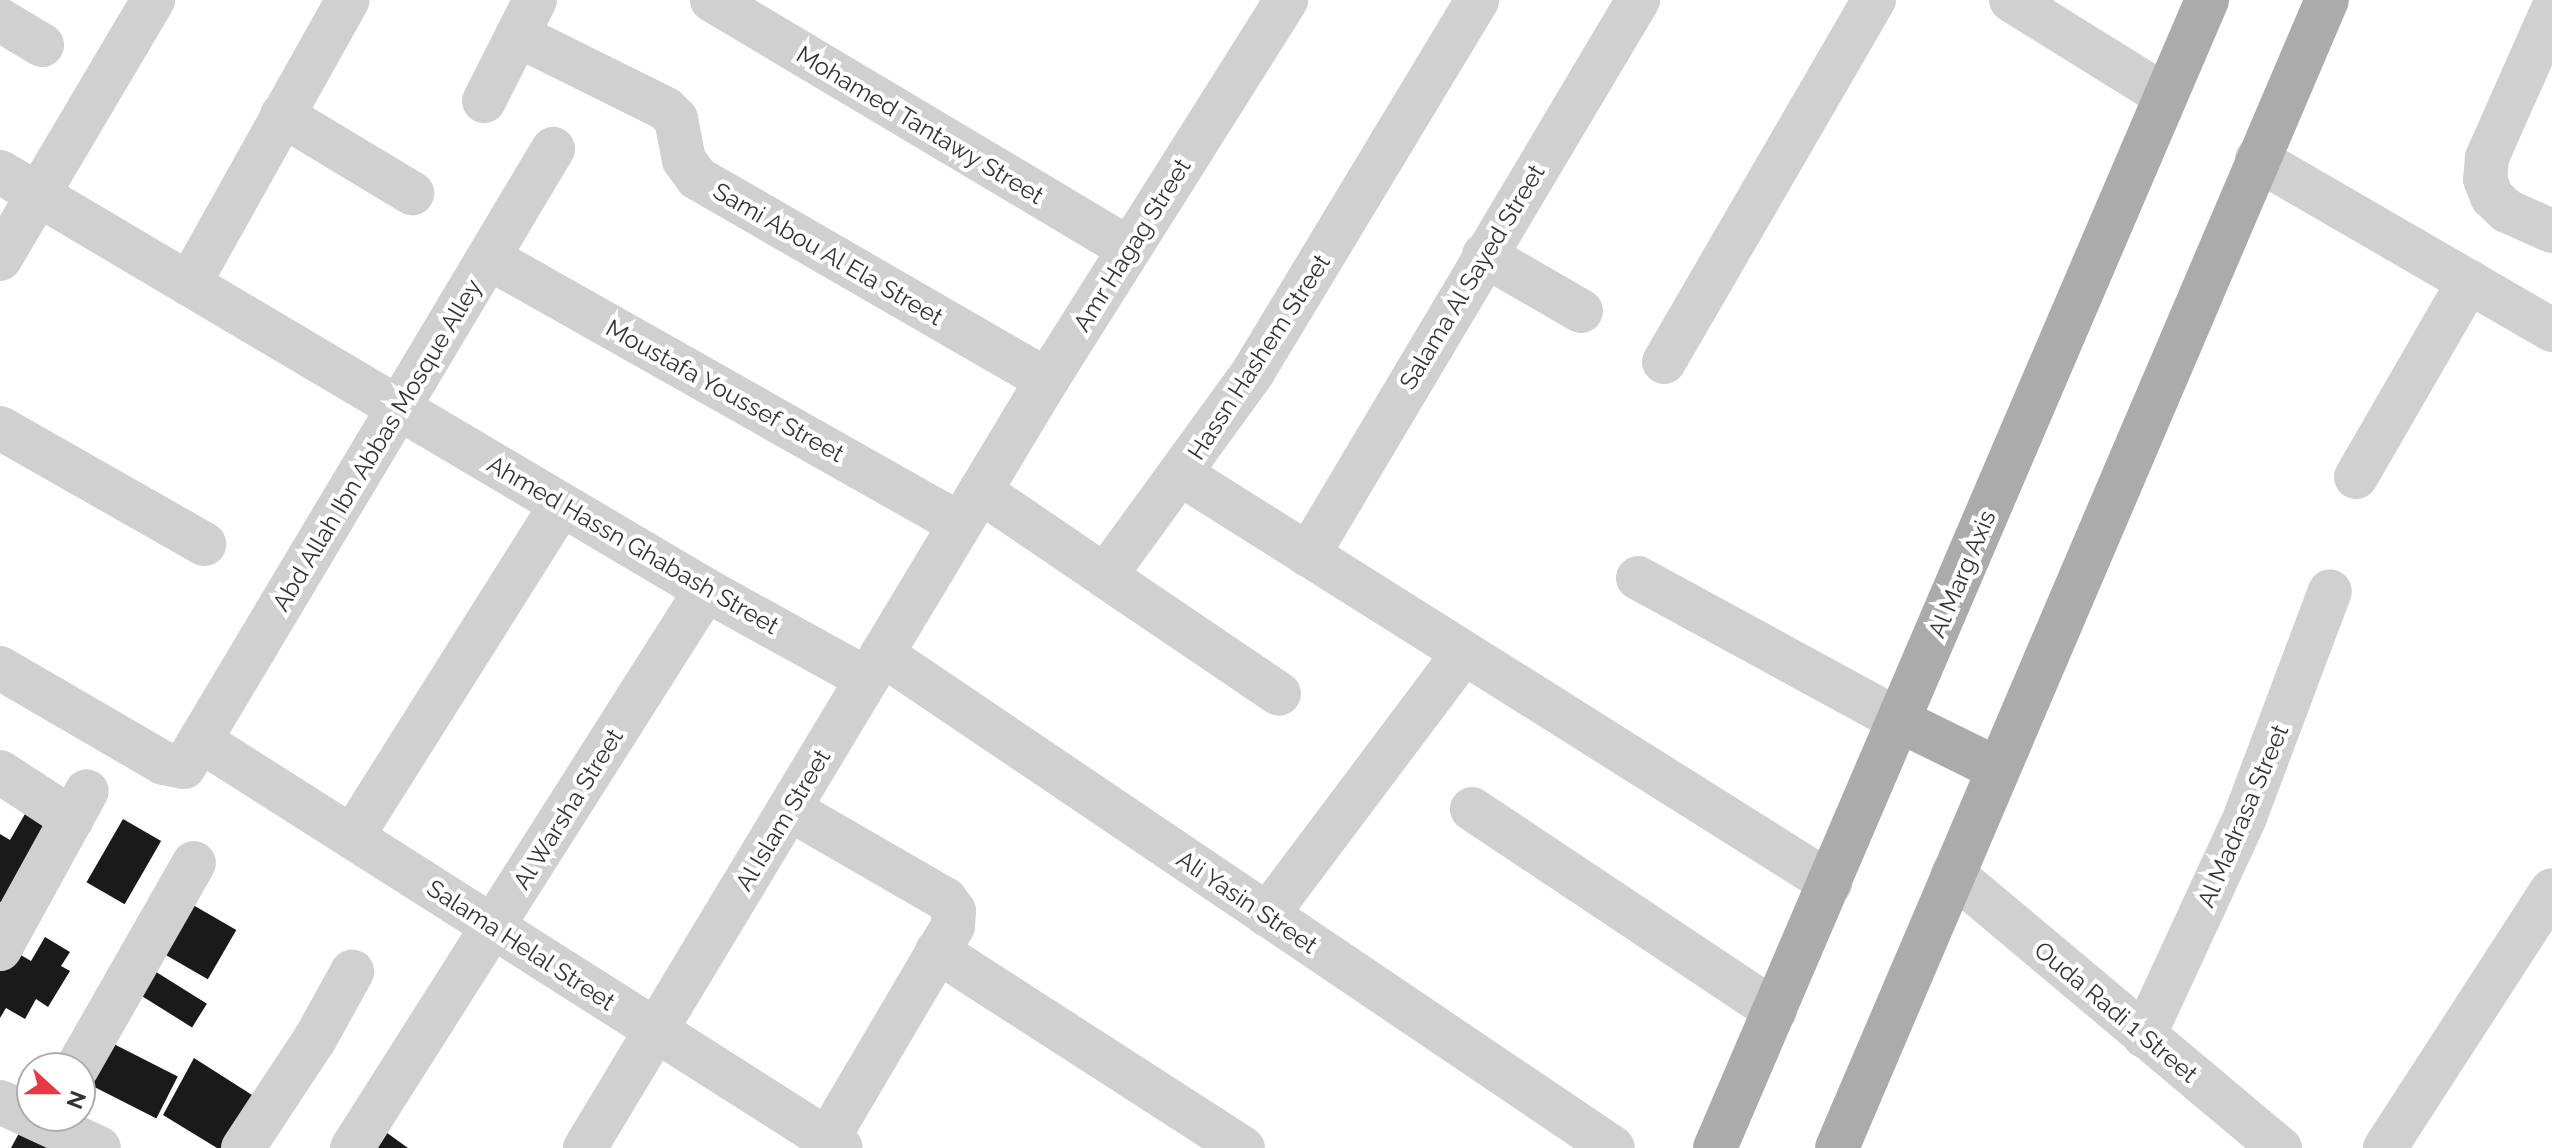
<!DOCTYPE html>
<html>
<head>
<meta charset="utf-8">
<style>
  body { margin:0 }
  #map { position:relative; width:2552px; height:1148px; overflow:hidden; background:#fff; font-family:Raleway,sans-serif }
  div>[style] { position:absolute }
  .building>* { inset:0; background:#1a1a1a; transform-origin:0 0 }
  .minor>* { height:44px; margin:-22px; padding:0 22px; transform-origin:22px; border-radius:22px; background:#d0d0d0 }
  .major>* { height:44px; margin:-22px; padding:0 22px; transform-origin:22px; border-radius:22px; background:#ababab }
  span { translate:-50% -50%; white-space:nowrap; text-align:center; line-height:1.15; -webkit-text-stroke:8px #fff; paint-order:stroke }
  .street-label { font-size:24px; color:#333 }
  .north { position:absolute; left:16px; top:1052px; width:80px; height:80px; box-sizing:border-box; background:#fff; border:2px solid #adadad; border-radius:50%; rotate:111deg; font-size:22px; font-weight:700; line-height:32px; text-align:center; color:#333 }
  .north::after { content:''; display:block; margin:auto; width:28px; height:36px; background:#e63946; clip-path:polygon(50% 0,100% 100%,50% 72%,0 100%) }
</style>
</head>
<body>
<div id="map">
  <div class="building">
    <div style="clip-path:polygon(29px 807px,63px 826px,15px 910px,0 902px,0 834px,10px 840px)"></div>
    <div style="left:123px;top:819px;width:44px;height:73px;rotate:30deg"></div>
    <div style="left:193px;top:905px;width:50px;height:57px;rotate:30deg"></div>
    <div style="clip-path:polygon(45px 937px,70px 952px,61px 966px,70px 971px,48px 1007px,36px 999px,25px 1019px,6px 1008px,0 1018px,0 960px,7px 947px,31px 961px)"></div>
    <div style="left:145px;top:965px;width:73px;height:28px;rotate:32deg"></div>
    <div style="left:102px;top:1038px;width:85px;height:47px;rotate:27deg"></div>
    <div style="clip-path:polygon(194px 1058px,266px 1104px,235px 1148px,217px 1148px,163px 1115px)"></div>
    <div style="clip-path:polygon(25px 1122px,73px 1148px,11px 1148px)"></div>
    <div style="clip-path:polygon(376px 1125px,408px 1148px,360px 1148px)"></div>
  </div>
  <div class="minor">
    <div style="left:712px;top:0;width:486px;rotate:30.8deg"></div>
    <div style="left:2011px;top:0;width:181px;rotate:31.9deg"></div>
    <div style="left:2552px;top:11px;width:161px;rotate:113.9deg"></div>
    <div style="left:2487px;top:158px;width:21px;rotate:95deg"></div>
    <div style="left:2485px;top:179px;width:19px;rotate:69deg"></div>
    <div style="left:2492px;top:197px;width:21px;rotate:43deg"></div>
    <div style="left:2507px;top:211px;width:49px;rotate:24deg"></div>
    <div style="left:0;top:20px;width:49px;rotate:30.8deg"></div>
    <div style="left:517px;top:35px;width:166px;rotate:26.4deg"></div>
    <div style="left:666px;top:109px;width:14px;rotate:45deg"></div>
    <div style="left:676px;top:119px;width:42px;rotate:79deg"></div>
    <div style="left:684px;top:160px;width:22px;rotate:54deg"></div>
    <div style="left:697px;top:178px;width:404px;rotate:30deg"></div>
    <div style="left:484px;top:101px;width:113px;rotate:-63.2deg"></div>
    <div style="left:282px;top:115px;width:152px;rotate:31deg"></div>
    <div style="left:2257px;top:159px;width:341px;rotate:30.1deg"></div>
    <div style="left:0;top:172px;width:820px;rotate:30.63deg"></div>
    <div style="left:706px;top:590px;width:184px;rotate:28.9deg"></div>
    <div style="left:1484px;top:255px;width:112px;rotate:30deg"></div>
    <div style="left:489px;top:258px;width:541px;rotate:29.46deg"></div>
    <div style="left:0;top:259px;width:301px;rotate:-59.4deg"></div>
    <div style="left:189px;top:284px;width:325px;rotate:-60.8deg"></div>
    <div style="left:1664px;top:362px;width:419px;rotate:-59.9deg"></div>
    <div style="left:0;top:428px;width:235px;rotate:29.6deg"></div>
    <div style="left:1182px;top:475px;width:766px;rotate:32.2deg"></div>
    <div style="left:2356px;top:477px;width:226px;rotate:-60deg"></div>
    <div style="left:980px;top:491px;width:151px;rotate:34.2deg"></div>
    <div style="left:1105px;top:576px;width:252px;rotate:-54deg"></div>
    <div style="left:1253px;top:372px;width:434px;rotate:-58.9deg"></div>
    <div style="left:1308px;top:555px;width:646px;rotate:-59.26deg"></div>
    <div style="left:1105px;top:576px;width:210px;rotate:34.1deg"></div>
    <div style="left:1638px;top:578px;width:298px;rotate:28.6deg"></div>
    <div style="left:882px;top:654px;width:882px;rotate:34.05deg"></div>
    <div style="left:0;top:668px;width:189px;rotate:30.2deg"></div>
    <div style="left:163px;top:763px;width:21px;rotate:11deg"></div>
    <div style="left:184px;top:767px;width:720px;rotate:-59.16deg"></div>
    <div style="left:201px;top:741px;width:758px;rotate:32.45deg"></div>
    <div style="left:0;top:772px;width:86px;rotate:33.1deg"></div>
    <div style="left:789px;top:809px;width:180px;rotate:30deg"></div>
    <div style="left:945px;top:899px;width:15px;rotate:53deg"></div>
    <div style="left:954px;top:911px;width:15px;rotate:94deg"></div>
    <div style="left:953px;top:926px;width:258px;rotate:120.5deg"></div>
    <div style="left:1472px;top:809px;width:364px;rotate:33.7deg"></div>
    <div style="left:352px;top:837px;width:392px;rotate:-57.8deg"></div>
    <div style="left:1953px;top:874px;width:427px;rotate:40deg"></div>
    <div style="left:1267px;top:915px;width:326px;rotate:-53.1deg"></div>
    <div style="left:0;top:949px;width:180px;rotate:-61.2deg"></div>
    <div style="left:937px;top:951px;width:364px;rotate:32.8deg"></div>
    <div style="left:2144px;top:1036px;width:241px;rotate:-65.2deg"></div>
    <div style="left:2245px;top:817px;width:241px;rotate:-69.4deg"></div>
    <div style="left:77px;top:1068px;width:236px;rotate:-60.3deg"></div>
    <div style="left:0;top:1102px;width:109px;rotate:24.9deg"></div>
    <div style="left:243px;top:1148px;width:131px;rotate:-56.6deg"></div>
    <div style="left:315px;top:1039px;width:77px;rotate:-61.1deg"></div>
    <div style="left:352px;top:1148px;width:661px;rotate:-57.61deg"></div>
    <div style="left:585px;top:1148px;width:896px;rotate:-58.97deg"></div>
    <div style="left:1047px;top:380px;width:449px;rotate:-57.8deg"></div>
    <div style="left:2385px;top:1148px;width:307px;rotate:-57.1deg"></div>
  </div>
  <div class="major">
    <div style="left:1900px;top:721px;width:109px;rotate:26.1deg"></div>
    <div style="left:1715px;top:1148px;width:1249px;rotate:-66.8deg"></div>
    <div style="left:1837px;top:1148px;width:1248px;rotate:-66.89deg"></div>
  </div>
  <div class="street-label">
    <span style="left:920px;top:125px;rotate:31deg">Mohamed Tantawy Street</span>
    <span style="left:1132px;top:245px;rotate:-58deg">Amr Hagag Street</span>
    <span style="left:828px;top:254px;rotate:30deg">Sami Abou Al Ela Street</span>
    <span style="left:1472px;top:277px;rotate:-59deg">Salama Al Sayed Street</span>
    <span style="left:1259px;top:357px;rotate:-57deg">Hassn Hashem Street</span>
    <span style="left:725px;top:391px;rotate:29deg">Moustafa Youssef Street</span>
    <span style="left:377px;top:445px;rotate:-59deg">Abd Allah Ibn Abbas Mosque Alley</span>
    <span style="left:633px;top:545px;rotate:30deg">Ahmed Hassn Ghabash Street</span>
    <span style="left:1962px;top:574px;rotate:-67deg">Al Marg Axis</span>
    <span style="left:568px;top:809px;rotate:-58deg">Al Warsha Street</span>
    <span style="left:2243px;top:816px;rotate:-67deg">Al Madrasa Street</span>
    <span style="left:783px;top:820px;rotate:-59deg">Al Islam Street</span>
    <span style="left:1247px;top:902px;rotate:34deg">Ali Yasin Street</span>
    <span style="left:521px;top:945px;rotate:33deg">Salama Helal Street</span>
    <span style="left:2116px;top:1012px;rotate:40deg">Ouda Radi 1 Street</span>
  </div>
  <div class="north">N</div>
</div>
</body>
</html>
